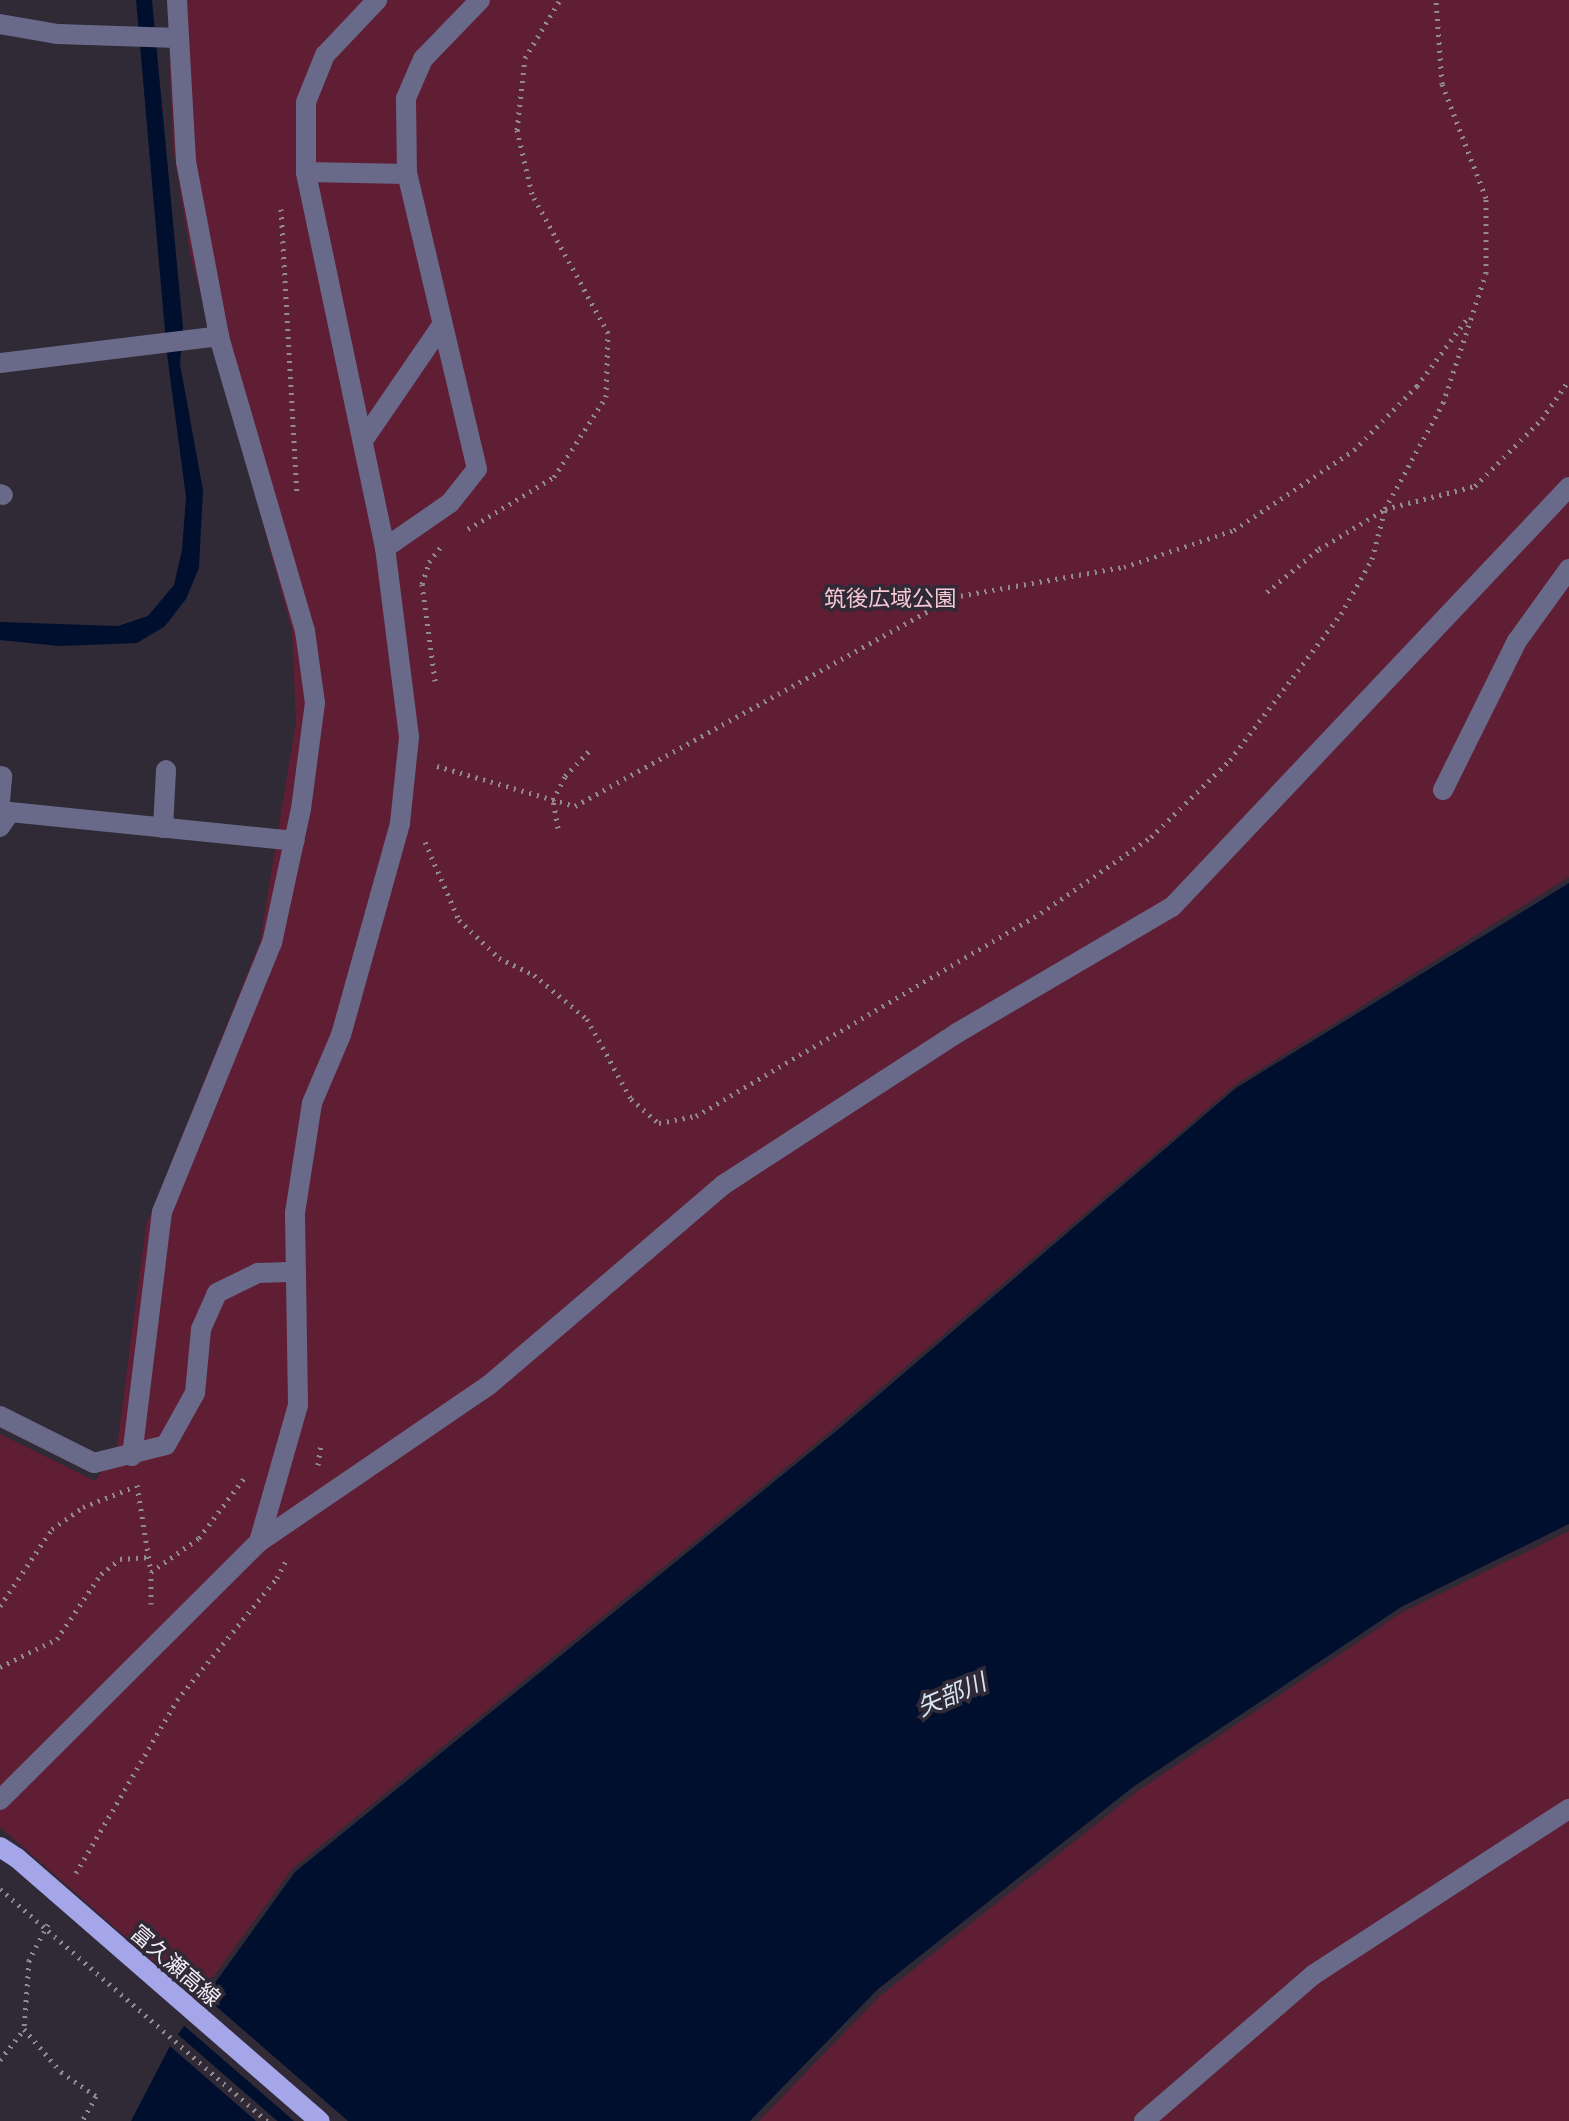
<!DOCTYPE html>
<html>
<head>
<meta charset="utf-8">
<style>
  body { margin:0 }
  #map { position:relative; width:1569px; height:2121px; overflow:hidden; background:#302936; font-family:"Open Sans","Noto Sans JP",sans-serif }
  div>[style] { position:absolute }
  .green>* { inset:0; background:#601e35 }
  .water>* { inset:0; background:#000f2e }
  .pier>* { inset:0; background:#302936; transform-origin:0 0 }
  .path>* { height:5px; margin-top:-2.5px; transform-origin:0; background:repeating-linear-gradient(90deg,#908a95 0 2px,transparent 0 8px) }
  .minor>* { height:20px; margin:-10px; padding:0 10px; transform-origin:10px; border-radius:10px; background:#696a8a }
  .major>* { height:20px; margin:-10px; padding:0 10px; transform-origin:10px; border-radius:10px; background:#a5a6ea }
  .path-bridge>* { height:5px; margin-top:-2.5px; transform-origin:0; background:repeating-linear-gradient(90deg,#908a95 0 2px,transparent 0 8px) }
  .major-bridge>* { height:20px; margin:-10px; padding:0 10px; transform-origin:10px; border-radius:10px; background:#a5a6ea }
  span { translate:-50% -50%; white-space:nowrap; text-align:center; line-height:1.15; -webkit-text-stroke:7px #302936; paint-order:stroke }
  .park-label { font-size:22px; color:#f7c7d2 }
  .street-label { font-size:22px; color:#f2edf6 }
  .water-label { font-size:24px; color:#d7e5f7; font-style:italic }
</style>
</head>
<body>
<div id="map">
  <div class="green">
    <div style="clip-path:polygon(167px 0,1569px 0,1569px 877px,1235px 1085px,827px 1434px,292px 1869px,197px 1999px,0 1827px,0 1434px,95px 1481px,117px 1447px,146px 1225px,260px 942px,296px 721px,292px 631px,191px 258px,173px 148px)"></div>
    <div style="clip-path:polygon(1569px 1531px,1569px 2121px,759px 2121px,880px 1996px,1138px 1791px,1401px 1613px)"></div>
  </div>
  <div class="water">
    <div style="clip-path:polygon(136px 0,152px 0,183px 328px,180px 364px,203px 490px,199px 568px,186px 599px,165px 626px,137px 643px,60px 646px,0 640px,0 622px,118px 626px,148px 616px,174px 585px,182px 550px,186px 497px,167px 354px)"></div>
    <div style="clip-path:polygon(1569px 883px,1569px 1524px,1401px 1607px,1133px 1787px,877px 1990px,750px 2121px,131px 2121px,171px 2044px,295px 1872px,840px 1428px,1236px 1088px)"></div>
  </div>
  <div class="pier">
    <div style="clip-path:polygon(202px 1994px,348px 2121px,294px 2121px,181px 2023px)"></div>
    <div style="left:175px;top:2032px;width:136px;height:14px;rotate:41deg"></div>
  </div>
  <div class="path">
    <div style="left:281px;top:209px;width:282px;rotate:86.8deg"></div>
    <div style="left:468px;top:529px;width:100px;rotate:-31.2deg"></div>
    <div style="left:554px;top:477px;width:95px;rotate:-57deg"></div>
    <div style="left:606px;top:397px;width:64px;rotate:-88.2deg"></div>
    <div style="left:608px;top:333px;width:158px;rotate:-118.7deg"></div>
    <div style="left:532px;top:194px;width:66px;rotate:-103.2deg"></div>
    <div style="left:517px;top:130px;width:72px;rotate:-83.7deg"></div>
    <div style="left:525px;top:58px;width:68px;rotate:-58.9deg"></div>
    <div style="left:1267px;top:592px;width:67px;rotate:-39.6deg"></div>
    <div style="left:1319px;top:549px;width:77px;rotate:-31.2deg"></div>
    <div style="left:1385px;top:509px;width:93px;rotate:-14.3deg"></div>
    <div style="left:1475px;top:486px;width:95px;rotate:-45deg"></div>
    <div style="left:1542px;top:419px;width:47px;rotate:-55.3deg"></div>
    <div style="left:435px;top:681px;width:98px;rotate:-97.6deg"></div>
    <div style="left:422px;top:584px;width:23px;rotate:-72deg"></div>
    <div style="left:429px;top:562px;width:18px;rotate:-52deg"></div>
    <div style="left:437px;top:766px;width:144px;rotate:16.2deg"></div>
    <div style="left:575px;top:806px;width:432px;rotate:-28.9deg"></div>
    <div style="left:953px;top:597px;width:174px;rotate:-10deg"></div>
    <div style="left:1124px;top:567px;width:116px;rotate:-18.6deg"></div>
    <div style="left:1234px;top:530px;width:144px;rotate:-33.7deg"></div>
    <div style="left:1354px;top:450px;width:90px;rotate:-45.5deg"></div>
    <div style="left:1417px;top:386px;width:87px;rotate:-53.4deg"></div>
    <div style="left:558px;top:828px;width:28px;rotate:-100deg"></div>
    <div style="left:553px;top:800px;width:27px;rotate:-63deg"></div>
    <div style="left:565px;top:776px;width:36px;rotate:-46deg"></div>
    <div style="left:425px;top:842px;width:85px;rotate:66.4deg"></div>
    <div style="left:459px;top:920px;width:55px;rotate:43.5deg"></div>
    <div style="left:499px;top:958px;width:39px;rotate:26deg"></div>
    <div style="left:534px;top:975px;width:69px;rotate:39.7deg"></div>
    <div style="left:587px;top:1019px;width:91px;rotate:61.2deg"></div>
    <div style="left:631px;top:1099px;width:37px;rotate:41deg"></div>
    <div style="left:659px;top:1123px;width:38px;rotate:-11deg"></div>
    <div style="left:696px;top:1116px;width:400px;rotate:-30.5deg"></div>
    <div style="left:1041px;top:913px;width:134px;rotate:-34.6deg"></div>
    <div style="left:1151px;top:837px;width:110px;rotate:-44.3deg"></div>
    <div style="left:1230px;top:760px;width:183px;rotate:-52.8deg"></div>
    <div style="left:1341px;top:614px;width:63px;rotate:-60.6deg"></div>
    <div style="left:1372px;top:559px;width:52px;rotate:-75.4deg"></div>
    <div style="left:1385px;top:509px;width:121px;rotate:-61.3deg"></div>
    <div style="left:1443px;top:403px;width:137px;rotate:-71.7deg"></div>
    <div style="left:1486px;top:273px;width:75px;rotate:-90deg"></div>
    <div style="left:1486px;top:198px;width:122px;rotate:-111.1deg"></div>
    <div style="left:1442px;top:84px;width:84px;rotate:-94.1deg"></div>
    <div style="left:318px;top:1465px;width:22px;rotate:-82deg"></div>
    <div style="left:137px;top:1485px;width:88px;rotate:80.9deg"></div>
    <div style="left:151px;top:1604px;width:32px;rotate:-90deg"></div>
    <div style="left:151px;top:1572px;width:59px;rotate:-35.3deg"></div>
    <div style="left:199px;top:1538px;width:76px;rotate:-53deg"></div>
    <div style="left:0;top:1606px;width:93px;rotate:-56deg"></div>
    <div style="left:52px;top:1529px;width:38px;rotate:-35deg"></div>
    <div style="left:83px;top:1507px;width:55px;rotate:-21.4deg"></div>
    <div style="left:0;top:1667px;width:64px;rotate:-26.2deg"></div>
    <div style="left:57px;top:1639px;width:78px;rotate:-55.9deg"></div>
    <div style="left:101px;top:1574px;width:24px;rotate:-38deg"></div>
    <div style="left:120px;top:1559px;width:30px;rotate:-4deg"></div>
    <div style="left:76px;top:1873px;width:200px;rotate:-59.7deg"></div>
    <div style="left:177px;top:1700px;width:158px;rotate:-50.7deg"></div>
    <div style="left:277px;top:1578px;width:20px;rotate:-63deg"></div>
    <div style="left:48px;top:1924px;width:41px;rotate:117.8deg"></div>
    <div style="left:29px;top:1960px;width:69px;rotate:94.1deg"></div>
    <div style="left:24px;top:2029px;width:57px;rotate:49.3deg"></div>
    <div style="left:61px;top:2072px;width:42px;rotate:34.4deg"></div>
    <div style="left:96px;top:2096px;width:29px;rotate:119deg"></div>
    <div style="left:0;top:2060px;width:39px;rotate:-52deg"></div>
  </div>
  <div class="minor">
    <div style="left:0;top:24px;width:59px;rotate:9.8deg"></div>
    <div style="left:58px;top:34px;width:120px;rotate:1.9deg"></div>
    <div style="left:306px;top:172px;width:101px;rotate:1.1deg"></div>
    <div style="left:0;top:363px;width:221px;rotate:-7deg"></div>
    <div style="left:364px;top:439px;width:138px;rotate:-55.6deg"></div>
    <div style="left:0;top:494px;width:3px;rotate:18deg"></div>
    <div style="left:385px;top:548px;width:79px;rotate:-34.7deg"></div>
    <div style="left:450px;top:503px;width:43px;rotate:-51.5deg"></div>
    <div style="left:477px;top:469px;width:303px;rotate:-103.3deg"></div>
    <div style="left:407px;top:174px;width:76px;rotate:-90.8deg"></div>
    <div style="left:406px;top:98px;width:43px;rotate:-66.4deg"></div>
    <div style="left:423px;top:59px;width:82px;rotate:-46deg"></div>
    <div style="left:1443px;top:790px;width:166px;rotate:-63.6deg"></div>
    <div style="left:1517px;top:641px;width:89px;rotate:-54.2deg"></div>
    <div style="left:0;top:801px;width:25px;rotate:-85deg"></div>
    <div style="left:0;top:827px;width:18px;rotate:-56deg"></div>
    <div style="left:10px;top:812px;width:286px;rotate:5.8deg"></div>
    <div style="left:163px;top:828px;width:58px;rotate:-87deg"></div>
    <div style="left:0;top:1416px;width:105px;rotate:26.6deg"></div>
    <div style="left:94px;top:1463px;width:74px;rotate:-14deg"></div>
    <div style="left:166px;top:1445px;width:60px;rotate:-60.9deg"></div>
    <div style="left:195px;top:1393px;width:64px;rotate:-84.6deg"></div>
    <div style="left:201px;top:1329px;width:39px;rotate:-66deg"></div>
    <div style="left:217px;top:1293px;width:46px;rotate:-26deg"></div>
    <div style="left:258px;top:1273px;width:38px;rotate:-2deg"></div>
    <div style="left:132px;top:1456px;width:246px;rotate:-83deg"></div>
    <div style="left:162px;top:1212px;width:291px;rotate:-67.8deg"></div>
    <div style="left:272px;top:943px;width:137px;rotate:-77.8deg"></div>
    <div style="left:301px;top:809px;width:107px;rotate:-82.5deg"></div>
    <div style="left:315px;top:703px;width:73px;rotate:-97.9deg"></div>
    <div style="left:305px;top:631px;width:307px;rotate:-106.3deg"></div>
    <div style="left:219px;top:336px;width:178px;rotate:-100.7deg"></div>
    <div style="left:186px;top:161px;width:161px;rotate:-93.2deg"></div>
    <div style="left:259px;top:1542px;width:142px;rotate:-74.1deg"></div>
    <div style="left:298px;top:1405px;width:192px;rotate:-90.9deg"></div>
    <div style="left:295px;top:1213px;width:111px;rotate:-81.2deg"></div>
    <div style="left:312px;top:1103px;width:74px;rotate:-66.9deg"></div>
    <div style="left:341px;top:1035px;width:220px;rotate:-74.4deg"></div>
    <div style="left:400px;top:823px;width:86px;rotate:-84deg"></div>
    <div style="left:409px;top:737px;width:191px;rotate:-97.2deg"></div>
    <div style="left:385px;top:548px;width:384px;rotate:-101.9deg"></div>
    <div style="left:306px;top:172px;width:70px;rotate:-90deg"></div>
    <div style="left:306px;top:102px;width:51px;rotate:-68deg"></div>
    <div style="left:325px;top:55px;width:76px;rotate:-46.6deg"></div>
    <div style="left:0;top:1800px;width:366px;rotate:-44.9deg"></div>
    <div style="left:259px;top:1542px;width:278px;rotate:-34.3deg"></div>
    <div style="left:489px;top:1385px;width:308px;rotate:-40.5deg"></div>
    <div style="left:723px;top:1185px;width:279px;rotate:-33deg"></div>
    <div style="left:957px;top:1033px;width:249px;rotate:-30.4deg"></div>
    <div style="left:1172px;top:907px;width:578px;rotate:-46.61deg"></div>
    <div style="left:1144px;top:2121px;width:223px;rotate:-40.8deg"></div>
    <div style="left:1313px;top:1975px;width:305px;rotate:-33deg"></div>
  </div>
  <div class="major">
    <div style="left:0;top:1847px;width:20px;rotate:33deg"></div>
  </div>
  <div class="path-bridge">
    <div style="left:0;top:1889px;width:354px;rotate:41deg"></div>
  </div>
  <div class="major-bridge">
    <div style="left:17px;top:1858px;width:401px;rotate:41deg"></div>
  </div>
  <div class="park-label">
    <span style="left:890px;top:598px">筑後広域公園</span>
  </div>
  <div class="street-label">
    <span style="left:176px;top:1965px;rotate:41deg">富久瀬高線</span>
  </div>
  <div class="water-label">
    <span style="left:951px;top:1694px;rotate:-23deg">矢部川</span>
  </div>
</div>
</body>
</html>
